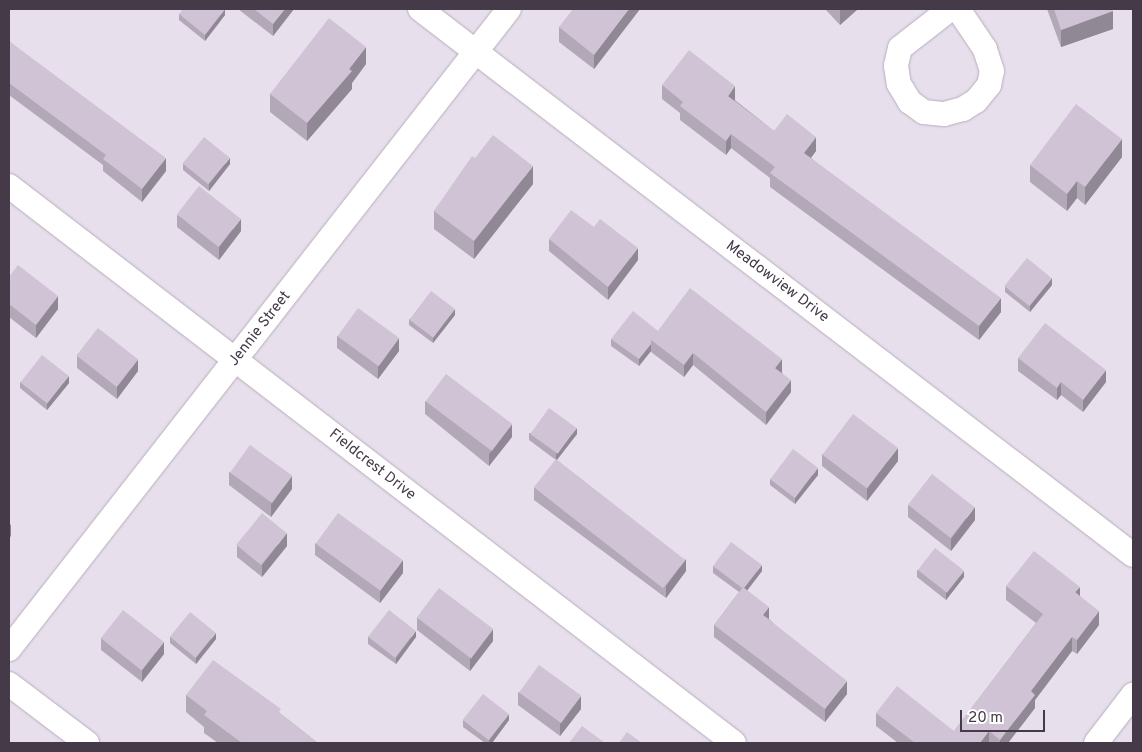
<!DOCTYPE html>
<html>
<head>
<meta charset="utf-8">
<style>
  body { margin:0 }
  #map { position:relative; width:1142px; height:752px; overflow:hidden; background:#f2ecf4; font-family:Overpass,sans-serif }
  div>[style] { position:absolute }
  .residential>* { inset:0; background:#e8dfec; transform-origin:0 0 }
  .roads { filter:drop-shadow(0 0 1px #b7acbc) drop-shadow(0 0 1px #b7acbc) }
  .minor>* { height:24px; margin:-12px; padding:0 12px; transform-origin:12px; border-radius:12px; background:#fff }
  .wall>* { inset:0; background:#b2a8b7 }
  .shaded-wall>* { inset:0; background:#918895 }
  .building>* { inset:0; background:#cfc3d5; transform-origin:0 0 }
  span { translate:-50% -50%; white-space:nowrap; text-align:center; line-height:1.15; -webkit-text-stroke:4px #fff; paint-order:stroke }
  .street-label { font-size:15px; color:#443a48 }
  .frame { position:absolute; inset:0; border:10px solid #443a48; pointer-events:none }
  .scale { position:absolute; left:960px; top:710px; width:85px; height:22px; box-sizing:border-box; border:2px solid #443a48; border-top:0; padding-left:6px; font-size:15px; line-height:18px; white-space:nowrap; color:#443a48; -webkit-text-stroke:4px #fff; paint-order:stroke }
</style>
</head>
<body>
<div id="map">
  <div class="residential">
    <div style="left:9px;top:9px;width:1124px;height:734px"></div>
  </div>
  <div class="roads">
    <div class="minor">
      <div style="left:420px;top:9px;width:898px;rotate:37.44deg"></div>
      <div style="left:950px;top:9px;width:63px;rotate:142deg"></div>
      <div style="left:900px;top:48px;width:18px;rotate:103deg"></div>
      <div style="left:896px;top:66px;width:18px;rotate:81deg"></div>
      <div style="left:899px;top:84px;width:21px;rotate:59deg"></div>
      <div style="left:910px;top:102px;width:17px;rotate:36deg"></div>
      <div style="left:924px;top:112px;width:20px;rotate:6deg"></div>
      <div style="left:944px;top:114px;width:20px;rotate:-15deg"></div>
      <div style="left:963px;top:109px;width:15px;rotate:-32deg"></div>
      <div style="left:976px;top:101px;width:21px;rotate:-51deg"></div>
      <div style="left:989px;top:85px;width:14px;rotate:-78deg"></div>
      <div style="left:992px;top:71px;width:23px;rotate:-108deg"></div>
      <div style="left:985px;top:49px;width:48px;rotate:-124deg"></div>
      <div style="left:9px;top:186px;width:914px;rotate:37.53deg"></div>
      <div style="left:9px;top:649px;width:812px;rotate:-52deg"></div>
      <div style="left:9px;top:684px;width:98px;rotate:37.1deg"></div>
      <div style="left:1096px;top:743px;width:61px;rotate:-52.4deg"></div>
    </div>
  </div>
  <div class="wall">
    <div style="clip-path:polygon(238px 9px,294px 9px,273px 36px)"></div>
    <div style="clip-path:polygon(640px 9px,594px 69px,559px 42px,559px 27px)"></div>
    <div style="clip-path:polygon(825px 9px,858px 9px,840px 25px)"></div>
    <div style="clip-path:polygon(1047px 9px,1112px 9px,1113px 29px,1061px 47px)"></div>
    <div style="clip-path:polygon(179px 14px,225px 15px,205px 41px,179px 20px)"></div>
    <div style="clip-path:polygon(9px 41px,166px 171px,142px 202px,103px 171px,103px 165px,9px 95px)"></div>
    <div style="clip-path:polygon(366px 64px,352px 83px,352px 89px,307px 141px,270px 112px,270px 94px)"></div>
    <div style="clip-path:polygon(662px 85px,735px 100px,774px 131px,816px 151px,811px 158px,1001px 312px,979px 340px,770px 187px,770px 178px,731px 148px,726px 155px,680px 120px,680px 113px,662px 99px)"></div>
    <div style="clip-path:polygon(1122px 157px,1085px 205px,1077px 198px,1067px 211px,1030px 182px,1030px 165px)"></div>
    <div style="clip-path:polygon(475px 158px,533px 184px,474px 259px,434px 229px,434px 211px)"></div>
    <div style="clip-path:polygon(183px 164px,230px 164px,209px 191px,183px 170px)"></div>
    <div style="clip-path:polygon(177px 215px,241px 231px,219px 260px,177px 227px)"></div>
    <div style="clip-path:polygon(549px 239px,638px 260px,608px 300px,549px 251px)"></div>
    <div style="clip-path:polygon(9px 277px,58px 309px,36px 338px,9px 317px)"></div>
    <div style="clip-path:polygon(1052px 285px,1030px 312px,1005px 292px,1005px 286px)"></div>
    <div style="clip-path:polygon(455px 315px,433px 343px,409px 325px,409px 319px)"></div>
    <div style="clip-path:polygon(658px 331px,782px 372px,791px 392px,766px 425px,693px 365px,684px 377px,651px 352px,651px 351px,639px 366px,611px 346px,611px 339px)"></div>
    <div style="clip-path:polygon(337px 336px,399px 351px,378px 379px,337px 348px)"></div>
    <div style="clip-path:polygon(77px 356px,138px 371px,117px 399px,77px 368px)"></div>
    <div style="clip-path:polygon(1018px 358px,1106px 382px,1083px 412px,1061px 395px,1057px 400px,1018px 371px)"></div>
    <div style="clip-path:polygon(20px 382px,69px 383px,47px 410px,20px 388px)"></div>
    <div style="clip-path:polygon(425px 401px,512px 437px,489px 466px,425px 414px)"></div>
    <div style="clip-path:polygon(529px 433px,577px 434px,557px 460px,686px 571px,666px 598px,534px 500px,534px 488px,556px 460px,529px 440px)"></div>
    <div style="clip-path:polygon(822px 454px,898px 461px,867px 501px,822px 466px)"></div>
    <div style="clip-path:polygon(229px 472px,292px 489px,271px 517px,229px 485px)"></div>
    <div style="clip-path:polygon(818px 475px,795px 504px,770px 485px,770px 479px)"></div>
    <div style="clip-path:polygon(908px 505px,975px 520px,951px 551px,908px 517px)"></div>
    <div style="clip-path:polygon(315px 543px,403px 573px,380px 603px,315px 555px)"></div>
    <div style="clip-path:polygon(237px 545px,287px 546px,262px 577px,237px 557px)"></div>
    <div style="clip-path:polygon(713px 566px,762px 571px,747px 590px,769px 619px,847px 694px,825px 722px,714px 637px,714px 625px,739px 592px,713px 573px)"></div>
    <div style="clip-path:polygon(917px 570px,964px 577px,946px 600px,917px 577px)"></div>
    <div style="clip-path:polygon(1006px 586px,1080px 596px,1099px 625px,1077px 654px,1072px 651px,1035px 700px,1035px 708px,1008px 743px,898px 743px,876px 726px,876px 713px,954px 731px,1036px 623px,1006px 600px)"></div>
    <div style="clip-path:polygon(417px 618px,493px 641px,470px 671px,417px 630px)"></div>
    <div style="clip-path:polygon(170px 637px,216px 639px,196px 664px,170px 643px)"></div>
    <div style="clip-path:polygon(368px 637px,416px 637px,396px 664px,368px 644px)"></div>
    <div style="clip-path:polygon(101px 638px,164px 654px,142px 682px,101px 650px)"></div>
    <div style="clip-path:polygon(518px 692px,581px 709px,560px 736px,518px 705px)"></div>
    <div style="clip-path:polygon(186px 695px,281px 714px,318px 743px,218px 743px,204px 733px,204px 727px,186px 712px)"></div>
    <div style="clip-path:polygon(463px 720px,509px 720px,492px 743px,485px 743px,463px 727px)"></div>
  </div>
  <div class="shaded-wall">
    <div style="clip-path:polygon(225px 9px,225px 15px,205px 41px,205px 35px)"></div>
    <div style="clip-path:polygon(285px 9px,294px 9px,273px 36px,273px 24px)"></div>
    <div style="clip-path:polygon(629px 9px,640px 9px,594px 69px,594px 55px)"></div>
    <div style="clip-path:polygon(840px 9px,858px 9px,840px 25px)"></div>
    <div style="clip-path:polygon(1113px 11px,1113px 29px,1061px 47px,1061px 30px)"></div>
    <div style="clip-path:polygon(366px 47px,366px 64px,352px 83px,352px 89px,307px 141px,307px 123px)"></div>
    <div style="clip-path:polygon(735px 86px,735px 100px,728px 110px,728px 96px)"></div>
    <div style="clip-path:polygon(731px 134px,731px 148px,726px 155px,726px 141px)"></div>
    <div style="clip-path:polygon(816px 137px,816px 151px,804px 167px,804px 153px)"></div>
    <div style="clip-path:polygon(1122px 139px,1122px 157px,1085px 205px,1085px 187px)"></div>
    <div style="clip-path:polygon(166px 158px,166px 171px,142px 202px,142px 189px)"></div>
    <div style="clip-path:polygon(230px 158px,230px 164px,209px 191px,209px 184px)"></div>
    <div style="clip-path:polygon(533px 166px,533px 184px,474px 259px,474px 241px)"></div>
    <div style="clip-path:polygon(1077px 181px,1077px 198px,1067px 211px,1067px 194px)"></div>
    <div style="clip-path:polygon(241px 219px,241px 231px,219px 260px,219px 247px)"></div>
    <div style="clip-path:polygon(638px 248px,638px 260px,608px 300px,608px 287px)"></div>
    <div style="clip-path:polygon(1052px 278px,1052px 285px,1030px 312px,1030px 306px)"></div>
    <div style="clip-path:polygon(58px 296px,58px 309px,36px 338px,36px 325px)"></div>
    <div style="clip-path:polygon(1001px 298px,1001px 312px,979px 340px,979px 326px)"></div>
    <div style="clip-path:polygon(455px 309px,455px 315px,433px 343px,433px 337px)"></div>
    <div style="clip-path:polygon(399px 338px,399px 351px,378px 379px,378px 366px)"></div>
    <div style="clip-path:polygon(651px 344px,651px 351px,639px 366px,639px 359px)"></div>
    <div style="clip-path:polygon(693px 353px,693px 365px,684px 377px,684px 365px)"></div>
    <div style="clip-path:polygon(138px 359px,138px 371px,117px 399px,117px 387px)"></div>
    <div style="clip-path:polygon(782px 359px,782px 372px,775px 380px,775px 368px)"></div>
    <div style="clip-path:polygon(1106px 370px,1106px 382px,1083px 412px,1083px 400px)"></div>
    <div style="clip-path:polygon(69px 376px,69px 383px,47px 410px,47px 403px)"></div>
    <div style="clip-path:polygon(791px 380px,791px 392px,766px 425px,766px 412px)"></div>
    <div style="clip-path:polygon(1061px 382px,1061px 395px,1057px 400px,1057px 388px)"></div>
    <div style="clip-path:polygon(512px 424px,512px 437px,489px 466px,489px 454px)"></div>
    <div style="clip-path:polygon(577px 428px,577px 434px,556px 461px,556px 454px)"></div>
    <div style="clip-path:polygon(898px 448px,898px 461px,867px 501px,867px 488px)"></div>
    <div style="clip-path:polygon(818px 468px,818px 475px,795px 504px,795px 498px)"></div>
    <div style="clip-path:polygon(292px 476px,292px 489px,271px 517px,271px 504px)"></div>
    <div style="clip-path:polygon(975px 507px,975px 520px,951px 551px,951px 539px)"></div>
    <div style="clip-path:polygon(11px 524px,11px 536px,9px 539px,9px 527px)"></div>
    <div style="clip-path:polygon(287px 533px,287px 546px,262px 577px,262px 565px)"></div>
    <div style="clip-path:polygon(686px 559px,686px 571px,666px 598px,666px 586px)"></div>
    <div style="clip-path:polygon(403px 560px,403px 573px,380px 603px,380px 591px)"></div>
    <div style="clip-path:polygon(762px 565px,762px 571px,743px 596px,743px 589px)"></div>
    <div style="clip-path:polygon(964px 571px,964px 577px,946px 600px,946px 593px)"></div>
    <div style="clip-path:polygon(1080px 587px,1080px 600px,1075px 592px)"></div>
    <div style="clip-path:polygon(769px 607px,769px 619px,763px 615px)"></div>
    <div style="clip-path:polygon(1099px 611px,1099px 625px,1077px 654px,1077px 640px)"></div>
    <div style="clip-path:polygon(493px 629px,493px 641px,470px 671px,470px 659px)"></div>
    <div style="clip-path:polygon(416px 631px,416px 637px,396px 664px,396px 658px)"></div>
    <div style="clip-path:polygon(216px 633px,216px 639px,196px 664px,196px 658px)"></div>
    <div style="clip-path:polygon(1072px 637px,1072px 651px,1035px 700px,1035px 708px,1008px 743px,1000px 743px,1000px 740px,1031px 691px)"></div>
    <div style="clip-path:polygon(164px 642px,164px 654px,142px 682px,142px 669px)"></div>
    <div style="clip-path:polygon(847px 681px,847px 694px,825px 722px,825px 709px)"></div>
    <div style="clip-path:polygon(581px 696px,581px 709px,560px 736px,560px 724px)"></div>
    <div style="clip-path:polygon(509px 714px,509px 720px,492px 743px,489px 743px,489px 740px)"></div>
    <div style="clip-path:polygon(989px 731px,989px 743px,980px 743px)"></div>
  </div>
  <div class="building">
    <div style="clip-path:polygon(183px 9px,225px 9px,205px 35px,179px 14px)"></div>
    <div style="clip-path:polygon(254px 9px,285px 9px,273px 24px)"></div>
    <div style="clip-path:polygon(573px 9px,629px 9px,594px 55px,559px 27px)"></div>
    <div style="clip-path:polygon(1054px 9px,1112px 9px,1113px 11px,1061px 30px)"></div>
    <div style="clip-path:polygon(329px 18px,366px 47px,349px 69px,352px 71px,307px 123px,270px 94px)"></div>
    <div style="clip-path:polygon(9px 41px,166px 158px,142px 189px,103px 159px,106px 155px,9px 83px)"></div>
    <div style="clip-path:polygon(689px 50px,735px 86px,728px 96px,774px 131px,787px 114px,816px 137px,804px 153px,1001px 298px,979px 326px,770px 173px,775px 167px,731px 134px,726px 141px,680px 106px,683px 102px,662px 85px)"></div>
    <div style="clip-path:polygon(1076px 104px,1122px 139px,1085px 187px,1077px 181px,1067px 194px,1030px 165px)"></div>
    <div style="clip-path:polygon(493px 135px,533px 166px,474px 241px,434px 211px,472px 156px,475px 158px)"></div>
    <div style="left:204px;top:137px;width:33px;height:34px;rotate:39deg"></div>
    <div style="left:199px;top:186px;width:53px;height:36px;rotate:38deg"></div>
    <div style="clip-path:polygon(571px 210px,594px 227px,600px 219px,638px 248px,608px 287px,549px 239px)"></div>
    <div style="left:1027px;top:258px;width:32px;height:36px;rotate:39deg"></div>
    <div style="clip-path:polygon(18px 265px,58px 296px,36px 325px,9px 304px,9px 277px)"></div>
    <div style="clip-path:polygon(690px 288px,782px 359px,775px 368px,791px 380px,766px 412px,693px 353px,684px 365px,651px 340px)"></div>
    <div style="left:431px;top:291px;width:30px;height:36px;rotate:37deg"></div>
    <div style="left:358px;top:308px;width:51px;height:35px;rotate:36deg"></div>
    <div style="clip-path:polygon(633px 311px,658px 331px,651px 340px,651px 344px,639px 359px,611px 339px)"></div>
    <div style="clip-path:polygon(1045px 323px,1106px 370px,1083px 400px,1061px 382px,1057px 388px,1018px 358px)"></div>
    <div style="left:98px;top:328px;width:51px;height:35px;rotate:38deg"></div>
    <div style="left:42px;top:355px;width:34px;height:35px;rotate:38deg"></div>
    <div style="left:446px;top:374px;width:83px;height:34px;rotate:37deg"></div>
    <div style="left:549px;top:408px;width:34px;height:32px;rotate:36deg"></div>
    <div style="left:853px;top:414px;width:56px;height:51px;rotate:37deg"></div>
    <div style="left:250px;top:445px;width:52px;height:34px;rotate:36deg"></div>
    <div style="left:793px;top:449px;width:31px;height:38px;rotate:37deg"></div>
    <div style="left:556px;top:459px;width:164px;height:36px;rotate:38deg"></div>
    <div style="left:932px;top:474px;width:54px;height:39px;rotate:38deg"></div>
    <div style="left:262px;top:513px;width:32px;height:41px;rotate:39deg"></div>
    <div style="left:338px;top:513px;width:80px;height:38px;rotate:36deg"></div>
    <div style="clip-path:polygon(731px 542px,762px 565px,744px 588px,743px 587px,742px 588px,713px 566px)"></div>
    <div style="left:935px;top:548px;width:37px;height:28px;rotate:38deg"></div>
    <div style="clip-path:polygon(1034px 551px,1080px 587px,1075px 592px,1099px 611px,1077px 640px,1072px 637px,1031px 691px,1035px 695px,1000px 740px,989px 731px,980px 743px,915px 743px,876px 713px,897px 686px,954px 731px,1043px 614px,1006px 586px)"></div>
    <div style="clip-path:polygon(743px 587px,769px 607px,763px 615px,847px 681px,825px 709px,714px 625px)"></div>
    <div style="left:439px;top:588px;width:68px;height:37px;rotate:37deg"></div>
    <div style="left:123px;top:610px;width:52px;height:36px;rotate:38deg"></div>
    <div style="left:389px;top:610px;width:34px;height:34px;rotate:38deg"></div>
    <div style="left:190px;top:612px;width:33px;height:32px;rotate:39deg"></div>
    <div style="clip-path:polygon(213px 660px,281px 709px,279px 712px,318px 743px,242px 743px,204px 715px,207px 711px,186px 695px)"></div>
    <div style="left:539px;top:665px;width:52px;height:34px;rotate:36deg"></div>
    <div style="left:483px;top:694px;width:33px;height:33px;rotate:38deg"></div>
    <div style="clip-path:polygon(582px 726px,605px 743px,569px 743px)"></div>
    <div style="clip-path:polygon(627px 732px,642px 743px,619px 743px)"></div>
  </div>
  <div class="street-label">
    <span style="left:777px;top:282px;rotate:37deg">Meadowview Drive</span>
    <span style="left:260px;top:329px;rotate:-52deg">Jennie Street</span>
    <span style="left:372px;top:465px;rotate:38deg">Fieldcrest Drive</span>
  </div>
  <div class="frame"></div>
  <div class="scale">20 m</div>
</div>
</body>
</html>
